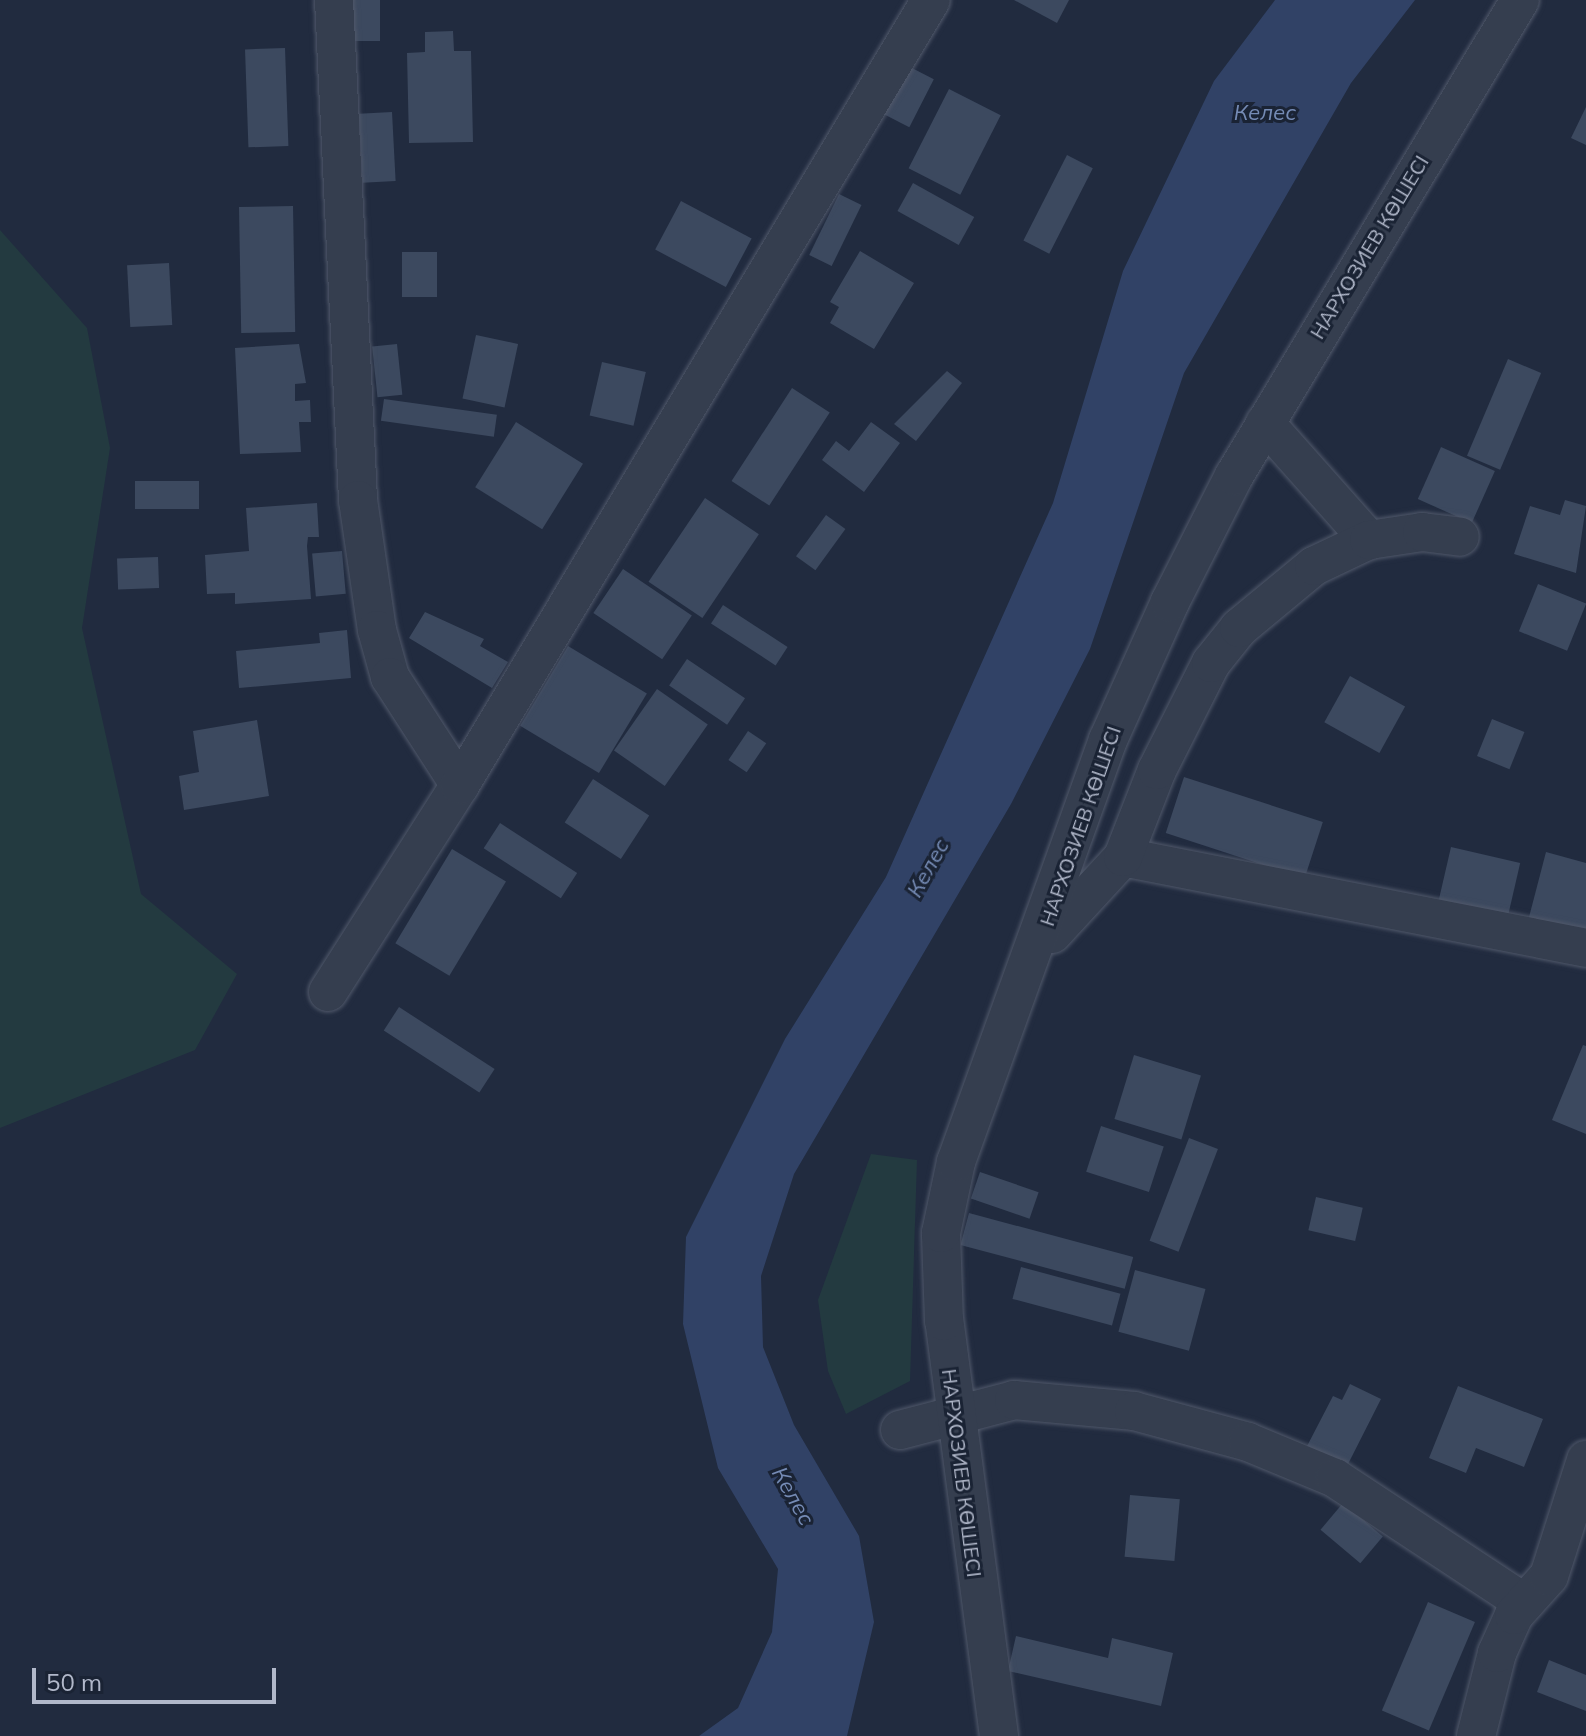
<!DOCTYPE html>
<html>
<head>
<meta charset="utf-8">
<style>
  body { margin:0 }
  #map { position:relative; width:1586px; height:1736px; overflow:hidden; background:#212b3f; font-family:Mulish,sans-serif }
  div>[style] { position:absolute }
  .green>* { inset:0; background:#233a40 }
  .water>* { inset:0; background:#314266 }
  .building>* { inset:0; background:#3c495f; transform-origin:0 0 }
  .roads { filter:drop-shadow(0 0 2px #50586a) drop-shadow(0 0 2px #50586a) }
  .minor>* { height:38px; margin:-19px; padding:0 19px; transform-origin:19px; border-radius:19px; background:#353e4f }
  span { translate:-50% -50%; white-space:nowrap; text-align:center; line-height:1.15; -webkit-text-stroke:6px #1a2334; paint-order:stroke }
  .street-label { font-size:20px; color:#b1b8ca }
  .water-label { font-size:22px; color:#758bb5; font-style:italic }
  .scale { position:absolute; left:32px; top:1668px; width:244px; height:36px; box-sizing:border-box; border:4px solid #b1b8ca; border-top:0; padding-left:10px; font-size:24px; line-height:28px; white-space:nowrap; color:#b1b8ca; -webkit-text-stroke:6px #1a2334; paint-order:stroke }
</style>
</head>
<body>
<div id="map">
  <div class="green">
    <div style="clip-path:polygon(0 230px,87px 328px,110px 448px,82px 628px,141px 894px,237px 974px,195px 1050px,0 1128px)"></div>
    <div style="clip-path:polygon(871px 1154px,917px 1160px,910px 1381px,846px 1414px,828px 1371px,818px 1300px)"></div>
  </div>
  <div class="water">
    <div style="clip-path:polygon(1275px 0,1415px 0,1351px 83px,1184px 373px,1090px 649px,1011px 804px,794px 1174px,761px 1276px,763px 1347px,794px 1425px,859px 1536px,874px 1622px,847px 1736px,699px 1736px,738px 1708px,772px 1632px,778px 1569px,718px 1468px,683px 1324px,686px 1237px,785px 1039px,886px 877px,1053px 503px,1123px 271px,1214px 81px)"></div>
  </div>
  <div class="building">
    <div style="left:351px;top:0;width:29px;height:41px"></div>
    <div style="clip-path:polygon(1014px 0,1069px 0,1057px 23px)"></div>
    <div style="clip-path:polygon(453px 31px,454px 51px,471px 51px,473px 142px,409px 143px,407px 53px,425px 52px,425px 32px)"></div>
    <div style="left:285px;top:48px;width:98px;height:40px;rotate:88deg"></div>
    <div style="left:908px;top:66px;width:29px;height:54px;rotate:27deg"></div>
    <div style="left:949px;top:89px;width:58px;height:89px;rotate:27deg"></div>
    <div style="clip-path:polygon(1586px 107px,1586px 145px,1571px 138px)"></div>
    <div style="left:392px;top:112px;width:69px;height:33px;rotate:87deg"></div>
    <div style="left:1067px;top:155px;width:29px;height:96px;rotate:27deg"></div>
    <div style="left:913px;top:183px;width:70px;height:32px;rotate:29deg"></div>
    <div style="left:839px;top:194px;width:25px;height:68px;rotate:26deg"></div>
    <div style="left:681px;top:201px;width:80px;height:55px;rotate:28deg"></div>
    <div style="left:293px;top:206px;width:126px;height:54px;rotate:89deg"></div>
    <div style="clip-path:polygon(860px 251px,914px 283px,874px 349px,830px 323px,839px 307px,830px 302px)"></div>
    <div style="left:402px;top:252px;width:35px;height:45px"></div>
    <div style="left:169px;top:263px;width:62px;height:42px;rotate:87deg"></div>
    <div style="left:476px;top:335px;width:43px;height:65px;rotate:12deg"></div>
    <div style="clip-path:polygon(299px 344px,306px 383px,295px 384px,295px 401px,310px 400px,311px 422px,299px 422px,301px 452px,240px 454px,235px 348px)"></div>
    <div style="left:397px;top:344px;width:51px;height:25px;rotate:84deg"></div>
    <div style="left:1508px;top:359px;width:36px;height:105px;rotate:23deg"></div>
    <div style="left:602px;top:362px;width:45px;height:55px;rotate:13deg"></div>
    <div style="clip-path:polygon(947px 371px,962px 383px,916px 441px,894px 424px)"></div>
    <div style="left:792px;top:388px;width:45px;height:111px;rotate:33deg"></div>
    <div style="left:384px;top:399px;width:114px;height:22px;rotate:8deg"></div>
    <div style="left:516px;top:422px;width:79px;height:77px;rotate:32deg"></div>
    <div style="clip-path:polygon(871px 422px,900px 443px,864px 492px,822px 460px,836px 441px,849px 451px)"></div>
    <div style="left:1441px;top:447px;width:59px;height:57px;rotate:24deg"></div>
    <div style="left:199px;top:481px;width:28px;height:64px;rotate:90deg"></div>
    <div style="left:705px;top:498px;width:65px;height:101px;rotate:34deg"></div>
    <div style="clip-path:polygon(1565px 500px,1586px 506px,1576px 573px,1514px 554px,1530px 506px,1560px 515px)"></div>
    <div style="clip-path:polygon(317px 503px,319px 537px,308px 537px,307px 546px,311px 599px,235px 604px,235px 593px,207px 594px,205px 555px,249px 551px,246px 508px)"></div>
    <div style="left:826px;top:515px;width:24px;height:51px;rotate:36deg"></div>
    <div style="left:342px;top:551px;width:43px;height:30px;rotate:85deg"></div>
    <div style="left:158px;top:557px;width:31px;height:41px;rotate:88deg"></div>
    <div style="left:623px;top:569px;width:83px;height:53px;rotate:34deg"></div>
    <div style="left:1538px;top:584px;width:52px;height:51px;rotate:22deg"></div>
    <div style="left:723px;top:605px;width:77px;height:22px;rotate:33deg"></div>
    <div style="clip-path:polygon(425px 612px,484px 639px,480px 646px,508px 662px,492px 688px,409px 638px)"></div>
    <div style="clip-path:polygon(347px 630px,351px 678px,239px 688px,236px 651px,320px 643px,319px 633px)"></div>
    <div style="left:568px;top:646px;width:92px;height:93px;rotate:31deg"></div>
    <div style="left:687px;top:659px;width:70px;height:32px;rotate:34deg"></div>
    <div style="left:1350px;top:676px;width:63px;height:53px;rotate:29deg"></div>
    <div style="left:657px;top:689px;width:62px;height:75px;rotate:35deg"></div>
    <div style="left:1492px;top:719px;width:35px;height:40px;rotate:22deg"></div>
    <div style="clip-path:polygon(257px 720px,269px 796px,184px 810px,179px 776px,199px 772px,193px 731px)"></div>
    <div style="left:748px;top:731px;width:22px;height:35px;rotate:34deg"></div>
    <div style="left:1184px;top:777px;width:146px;height:59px;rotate:18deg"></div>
    <div style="left:593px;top:779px;width:67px;height:52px;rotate:33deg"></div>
    <div style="left:500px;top:823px;width:92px;height:30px;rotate:33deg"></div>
    <div style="left:1451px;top:847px;width:71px;height:60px;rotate:13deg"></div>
    <div style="left:452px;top:849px;width:63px;height:110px;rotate:31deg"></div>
    <div style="clip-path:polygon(1546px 852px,1586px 863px,1586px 937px,1528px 921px)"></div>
    <div style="left:399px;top:1007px;width:114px;height:28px;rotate:33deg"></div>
    <div style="clip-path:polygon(1583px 1045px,1586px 1046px,1586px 1134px,1552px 1120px)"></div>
    <div style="left:1134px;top:1055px;width:70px;height:67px;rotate:17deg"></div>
    <div style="left:1101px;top:1126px;width:66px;height:48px;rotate:18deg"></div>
    <div style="left:1189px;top:1138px;width:31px;height:110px;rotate:21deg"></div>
    <div style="left:980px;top:1172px;width:62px;height:28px;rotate:19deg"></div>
    <div style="left:1316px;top:1197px;width:48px;height:34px;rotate:13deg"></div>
    <div style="left:969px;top:1213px;width:170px;height:33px;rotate:15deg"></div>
    <div style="left:1021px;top:1267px;width:103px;height:33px;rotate:15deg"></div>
    <div style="left:1135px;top:1270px;width:73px;height:64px;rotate:15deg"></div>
    <div style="clip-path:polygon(1350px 1384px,1381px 1399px,1345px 1470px,1305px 1450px,1333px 1396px,1342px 1400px)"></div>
    <div style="clip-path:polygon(1458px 1386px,1543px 1419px,1524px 1467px,1476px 1448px,1466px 1473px,1429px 1458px)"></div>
    <div style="left:1130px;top:1495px;width:50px;height:62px;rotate:5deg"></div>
    <div style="left:1343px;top:1503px;width:52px;height:35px;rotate:40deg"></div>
    <div style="left:1428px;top:1602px;width:51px;height:118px;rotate:23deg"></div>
    <div style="clip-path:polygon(1016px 1636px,1108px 1658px,1112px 1638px,1173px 1653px,1161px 1706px,1008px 1671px)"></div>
    <div style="clip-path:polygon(1549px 1660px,1586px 1675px,1586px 1711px,1537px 1692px)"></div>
  </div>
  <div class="roads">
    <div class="minor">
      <div style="left:334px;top:0;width:501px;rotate:87.25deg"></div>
      <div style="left:358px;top:500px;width:131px;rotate:81.7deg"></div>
      <div style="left:377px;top:630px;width:49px;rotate:74.5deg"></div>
      <div style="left:390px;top:677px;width:129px;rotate:57.1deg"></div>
      <div style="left:1265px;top:423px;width:157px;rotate:48.4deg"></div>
      <div style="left:1123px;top:857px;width:472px;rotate:11.1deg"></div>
      <div style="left:1052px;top:934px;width:105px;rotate:-47.3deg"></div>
      <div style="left:1123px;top:857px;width:93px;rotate:-68.7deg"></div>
      <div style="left:1157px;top:770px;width:120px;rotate:-63.2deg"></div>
      <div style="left:1211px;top:663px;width:45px;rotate:-51.3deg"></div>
      <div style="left:1239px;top:628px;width:97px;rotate:-39.6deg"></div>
      <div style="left:1314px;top:566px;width:61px;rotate:-25.3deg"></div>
      <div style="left:1369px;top:540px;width:54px;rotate:-8.6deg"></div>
      <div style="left:1422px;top:532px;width:38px;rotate:7deg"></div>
      <div style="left:328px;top:992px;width:246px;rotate:-57.5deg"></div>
      <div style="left:460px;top:785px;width:915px;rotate:-59.04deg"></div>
      <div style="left:900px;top:1430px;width:118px;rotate:-14.7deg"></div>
      <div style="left:1014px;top:1400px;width:121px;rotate:5.2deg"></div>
      <div style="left:1134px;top:1411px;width:118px;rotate:15.2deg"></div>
      <div style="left:1248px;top:1442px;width:94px;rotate:22.5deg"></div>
      <div style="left:1335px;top:1478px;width:225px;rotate:33.4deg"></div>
      <div style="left:999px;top:1736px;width:419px;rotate:-97.5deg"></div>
      <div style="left:944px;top:1321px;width:88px;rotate:-92deg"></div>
      <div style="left:941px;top:1233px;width:73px;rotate:-78.1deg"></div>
      <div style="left:956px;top:1162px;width:449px;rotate:-70.2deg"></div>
      <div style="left:1108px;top:740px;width:151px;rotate:-65.8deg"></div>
      <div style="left:1170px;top:602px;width:141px;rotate:-63.1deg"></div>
      <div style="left:1234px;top:476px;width:555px;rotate:-59deg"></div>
      <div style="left:1476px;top:1736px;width:86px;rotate:-75.8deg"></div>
      <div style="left:1497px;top:1653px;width:42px;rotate:-65.9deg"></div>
      <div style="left:1514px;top:1615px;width:52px;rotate:-48.1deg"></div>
      <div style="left:1549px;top:1576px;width:122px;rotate:-72.3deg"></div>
    </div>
  </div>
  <div class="street-label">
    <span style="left:1369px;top:247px;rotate:-59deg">НАРХОЗИЕВ КӨШЕСІ</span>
    <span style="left:1080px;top:826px;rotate:-71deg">НАРХОЗИЕВ КӨШЕСІ</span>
    <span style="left:962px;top:1473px;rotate:83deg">НАРХОЗИЕВ КӨШЕСІ</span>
  </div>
  <div class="water-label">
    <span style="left:1265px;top:113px">Келес</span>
    <span style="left:928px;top:868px;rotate:-61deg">Келес</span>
    <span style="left:793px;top:1496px;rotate:61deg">Келес</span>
  </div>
  <div class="scale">50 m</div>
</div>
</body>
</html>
